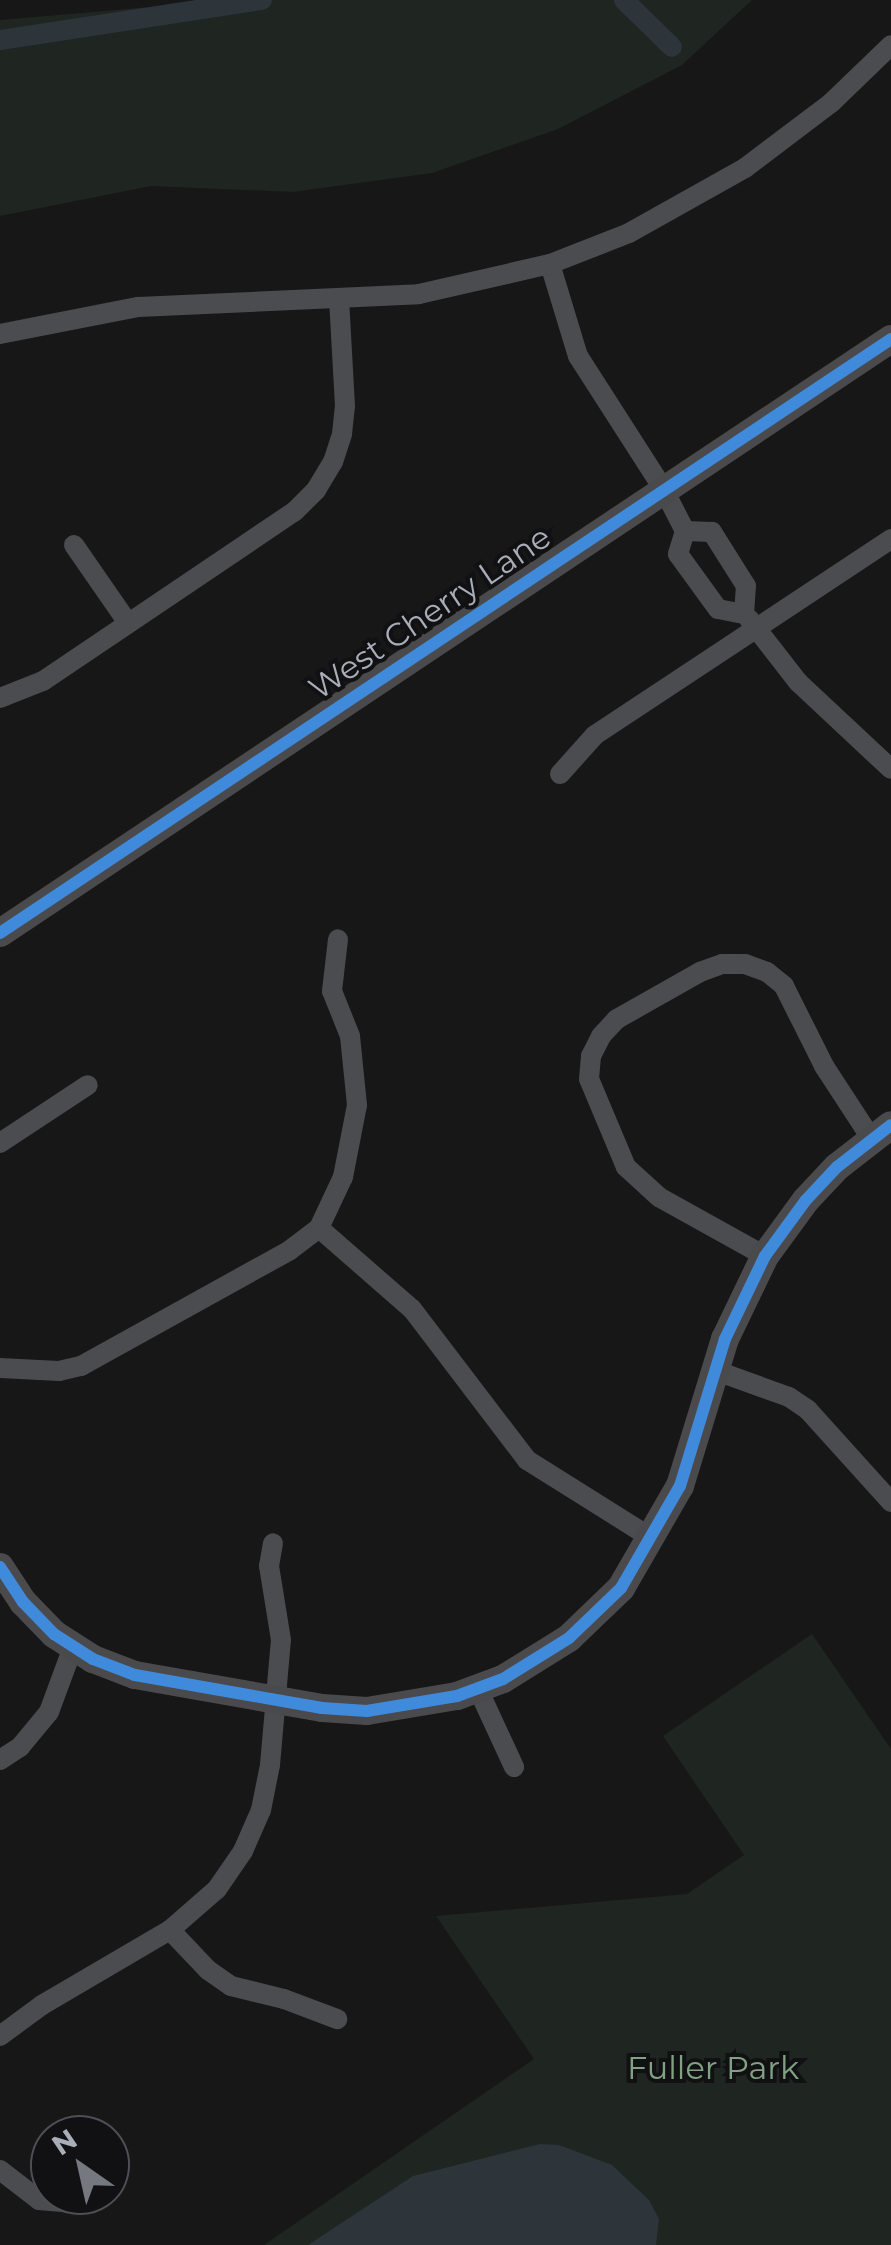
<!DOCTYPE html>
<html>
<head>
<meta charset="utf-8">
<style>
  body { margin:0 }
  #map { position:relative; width:891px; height:2245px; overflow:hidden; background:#171717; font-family:Montserrat,sans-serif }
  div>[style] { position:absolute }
  .green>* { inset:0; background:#1f2520 }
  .water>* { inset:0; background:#2d343a }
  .canal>* { height:20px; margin:-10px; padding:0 10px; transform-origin:10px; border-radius:10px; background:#2d343a }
  .street>* { height:20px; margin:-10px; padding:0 10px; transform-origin:10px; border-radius:10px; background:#4b4c4f }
  .secondary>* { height:28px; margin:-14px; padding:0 14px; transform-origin:14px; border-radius:14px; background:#4a4a4d }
  .cycleway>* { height:12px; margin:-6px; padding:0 6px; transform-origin:6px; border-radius:6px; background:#408adc }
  span { translate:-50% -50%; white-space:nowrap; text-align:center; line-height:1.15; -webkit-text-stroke:8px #111113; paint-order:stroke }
  .street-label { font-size:32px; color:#a9adb7 }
  .park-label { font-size:32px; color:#81a183 }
  .north { position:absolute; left:30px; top:2115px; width:100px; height:100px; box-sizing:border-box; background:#111113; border:2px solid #4e4f55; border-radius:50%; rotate:326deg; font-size:28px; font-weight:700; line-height:40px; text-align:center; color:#a9adb7 }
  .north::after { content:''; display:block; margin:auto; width:35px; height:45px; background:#76787f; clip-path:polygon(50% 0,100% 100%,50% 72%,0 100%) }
</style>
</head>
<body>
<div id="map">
  <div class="green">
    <div style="clip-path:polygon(231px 0,752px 0,682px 65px,558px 129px,432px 173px,293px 192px,151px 186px,0 216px,0 20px)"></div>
    <div style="clip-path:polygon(812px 1634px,891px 1749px,891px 2245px,264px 2245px,534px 2059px,436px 1916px,687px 1894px,744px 1855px,663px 1736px)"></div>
  </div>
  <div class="water">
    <div style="clip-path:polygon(540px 2144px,559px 2145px,612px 2165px,649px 2200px,659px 2219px,656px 2245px,308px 2245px,413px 2176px)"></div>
  </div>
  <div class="canal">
    <div style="left:624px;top:0;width:67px;rotate:44.4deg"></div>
    <div style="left:0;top:40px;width:265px;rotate:-8.7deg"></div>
  </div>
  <div class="street">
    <div style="left:550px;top:264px;width:96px;rotate:73.1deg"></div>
    <div style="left:578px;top:356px;width:159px;rotate:57.3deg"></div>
    <div style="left:664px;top:490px;width:46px;rotate:62.9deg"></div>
    <div style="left:685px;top:531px;width:24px;rotate:107deg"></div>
    <div style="left:678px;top:554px;width:68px;rotate:54deg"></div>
    <div style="left:718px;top:609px;width:26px;rotate:11deg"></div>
    <div style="left:744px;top:614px;width:28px;rotate:-86deg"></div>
    <div style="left:746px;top:586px;width:64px;rotate:-122.2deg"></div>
    <div style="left:712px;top:532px;width:27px;rotate:-178deg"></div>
    <div style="left:0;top:334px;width:141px;rotate:-11.1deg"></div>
    <div style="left:138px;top:307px;width:281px;rotate:-2.6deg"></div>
    <div style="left:419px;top:294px;width:134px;rotate:-12.9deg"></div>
    <div style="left:550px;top:264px;width:85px;rotate:-21.4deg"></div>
    <div style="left:629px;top:233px;width:133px;rotate:-29.3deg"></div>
    <div style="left:745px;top:168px;width:108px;rotate:-37.1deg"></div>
    <div style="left:831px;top:103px;width:83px;rotate:-44deg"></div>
    <div style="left:74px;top:545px;width:95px;rotate:55.3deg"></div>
    <div style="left:749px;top:619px;width:80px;rotate:52.1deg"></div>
    <div style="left:798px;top:682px;width:127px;rotate:43.1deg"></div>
    <div style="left:0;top:698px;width:46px;rotate:-21.6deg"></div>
    <div style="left:43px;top:681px;width:303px;rotate:-34deg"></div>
    <div style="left:294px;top:512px;width:31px;rotate:-45deg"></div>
    <div style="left:316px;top:490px;width:33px;rotate:-59deg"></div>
    <div style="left:333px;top:462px;width:29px;rotate:-72deg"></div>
    <div style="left:342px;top:434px;width:28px;rotate:-84deg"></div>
    <div style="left:345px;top:406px;width:106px;rotate:-93.2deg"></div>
    <div style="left:560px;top:774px;width:52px;rotate:-48.1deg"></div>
    <div style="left:595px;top:735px;width:355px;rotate:-33.5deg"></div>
    <div style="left:0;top:1143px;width:105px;rotate:-33.4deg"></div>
    <div style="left:319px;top:1228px;width:123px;rotate:41.1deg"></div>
    <div style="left:412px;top:1309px;width:190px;rotate:52.7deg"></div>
    <div style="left:527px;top:1460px;width:149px;rotate:32.1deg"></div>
    <div style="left:765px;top:1256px;width:121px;rotate:-150.9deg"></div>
    <div style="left:659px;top:1197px;width:45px;rotate:-137.7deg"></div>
    <div style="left:626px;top:1167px;width:95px;rotate:-112.8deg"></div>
    <div style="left:589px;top:1079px;width:23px;rotate:-85deg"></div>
    <div style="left:591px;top:1056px;width:22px;rotate:-63deg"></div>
    <div style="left:601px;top:1036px;width:23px;rotate:-47deg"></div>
    <div style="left:617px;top:1019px;width:95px;rotate:-29.5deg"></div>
    <div style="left:700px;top:972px;width:23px;rotate:-20deg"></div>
    <div style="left:722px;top:964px;width:23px"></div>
    <div style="left:745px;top:964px;width:23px;rotate:20deg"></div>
    <div style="left:767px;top:972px;width:22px;rotate:39deg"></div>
    <div style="left:784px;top:986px;width:89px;rotate:63.4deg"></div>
    <div style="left:824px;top:1066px;width:86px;rotate:56.9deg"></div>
    <div style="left:0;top:1368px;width:59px;rotate:2.9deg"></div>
    <div style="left:59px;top:1371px;width:23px;rotate:-13deg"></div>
    <div style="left:81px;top:1366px;width:239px;rotate:-29deg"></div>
    <div style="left:290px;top:1250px;width:36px;rotate:-37deg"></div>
    <div style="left:319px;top:1228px;width:56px;rotate:-64.8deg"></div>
    <div style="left:343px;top:1177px;width:73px;rotate:-79deg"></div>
    <div style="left:357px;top:1105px;width:69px;rotate:-95.8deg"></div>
    <div style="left:350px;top:1036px;width:48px;rotate:-111.8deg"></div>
    <div style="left:332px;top:991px;width:52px;rotate:-83.4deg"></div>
    <div style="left:714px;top:1370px;width:80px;rotate:19.8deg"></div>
    <div style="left:789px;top:1397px;width:23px;rotate:34deg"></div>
    <div style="left:808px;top:1410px;width:124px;rotate:47.9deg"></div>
    <div style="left:478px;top:1689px;width:86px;rotate:65.2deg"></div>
    <div style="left:0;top:1760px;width:24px;rotate:-33deg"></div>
    <div style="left:20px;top:1747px;width:45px;rotate:-50.4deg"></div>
    <div style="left:49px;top:1712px;width:69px;rotate:-69.7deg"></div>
    <div style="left:170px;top:1930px;width:55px;rotate:46.5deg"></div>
    <div style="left:208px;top:1970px;width:28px;rotate:35deg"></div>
    <div style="left:231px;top:1986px;width:55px;rotate:13.8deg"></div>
    <div style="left:284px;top:1999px;width:57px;rotate:20.7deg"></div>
    <div style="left:0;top:2036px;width:52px;rotate:-36.4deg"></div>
    <div style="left:42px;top:2005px;width:148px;rotate:-30.4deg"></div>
    <div style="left:170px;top:1930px;width:62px;rotate:-41.1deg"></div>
    <div style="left:217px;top:1889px;width:46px;rotate:-55.6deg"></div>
    <div style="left:243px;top:1851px;width:45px;rotate:-66.3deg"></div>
    <div style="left:261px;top:1810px;width:46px;rotate:-78.7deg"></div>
    <div style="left:270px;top:1765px;width:125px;rotate:-85deg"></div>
    <div style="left:281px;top:1640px;width:75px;rotate:-99.2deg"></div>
    <div style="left:269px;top:1566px;width:23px;rotate:-80deg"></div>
    <div style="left:0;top:2170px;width:49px;rotate:37.6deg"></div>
    <div style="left:39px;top:2200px;width:35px;rotate:5deg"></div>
  </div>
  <div class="secondary">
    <div style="left:0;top:933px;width:1071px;rotate:-33.69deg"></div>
    <div style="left:0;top:1567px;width:42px;rotate:56.7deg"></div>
    <div style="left:23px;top:1602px;width:45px;rotate:45.9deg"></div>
    <div style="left:54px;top:1634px;width:46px;rotate:32.7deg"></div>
    <div style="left:93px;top:1659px;width:45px;rotate:20.9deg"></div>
    <div style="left:135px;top:1675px;width:190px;rotate:10deg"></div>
    <div style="left:322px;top:1708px;width:45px;rotate:3.8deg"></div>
    <div style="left:367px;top:1711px;width:91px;rotate:-9.5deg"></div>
    <div style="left:457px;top:1696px;width:49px;rotate:-20.3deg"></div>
    <div style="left:503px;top:1679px;width:78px;rotate:-31.8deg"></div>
    <div style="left:569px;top:1638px;width:72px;rotate:-43.9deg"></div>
    <div style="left:621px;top:1588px;width:118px;rotate:-60deg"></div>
    <div style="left:680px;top:1486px;width:154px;rotate:-73deg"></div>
    <div style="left:725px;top:1339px;width:92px;rotate:-64.3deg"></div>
    <div style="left:765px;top:1256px;width:69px;rotate:-53.8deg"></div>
    <div style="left:806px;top:1200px;width:45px;rotate:-46.8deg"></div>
    <div style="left:837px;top:1167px;width:68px;rotate:-37.9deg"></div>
  </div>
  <div class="cycleway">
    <div style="left:0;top:933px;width:1071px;rotate:-33.69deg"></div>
    <div style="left:0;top:1567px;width:42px;rotate:56.7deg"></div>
    <div style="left:23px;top:1602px;width:45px;rotate:45.9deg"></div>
    <div style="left:54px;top:1634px;width:46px;rotate:32.7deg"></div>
    <div style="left:93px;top:1659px;width:45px;rotate:20.9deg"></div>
    <div style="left:135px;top:1675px;width:190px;rotate:10deg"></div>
    <div style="left:322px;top:1708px;width:45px;rotate:3.8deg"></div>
    <div style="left:367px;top:1711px;width:91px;rotate:-9.5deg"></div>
    <div style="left:457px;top:1696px;width:49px;rotate:-20.3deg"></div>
    <div style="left:503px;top:1679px;width:78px;rotate:-31.8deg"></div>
    <div style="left:569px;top:1638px;width:72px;rotate:-43.9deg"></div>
    <div style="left:621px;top:1588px;width:118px;rotate:-60deg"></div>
    <div style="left:680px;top:1486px;width:154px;rotate:-73deg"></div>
    <div style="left:725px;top:1339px;width:92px;rotate:-64.3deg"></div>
    <div style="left:765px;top:1256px;width:69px;rotate:-53.8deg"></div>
    <div style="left:806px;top:1200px;width:45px;rotate:-46.8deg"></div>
    <div style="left:837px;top:1167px;width:68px;rotate:-37.9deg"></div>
  </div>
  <div class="street-label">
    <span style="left:430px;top:613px;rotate:-34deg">West Cherry Lane</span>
  </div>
  <div class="park-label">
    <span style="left:713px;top:2068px">Fuller Park</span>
  </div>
  <div class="north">N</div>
</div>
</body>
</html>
